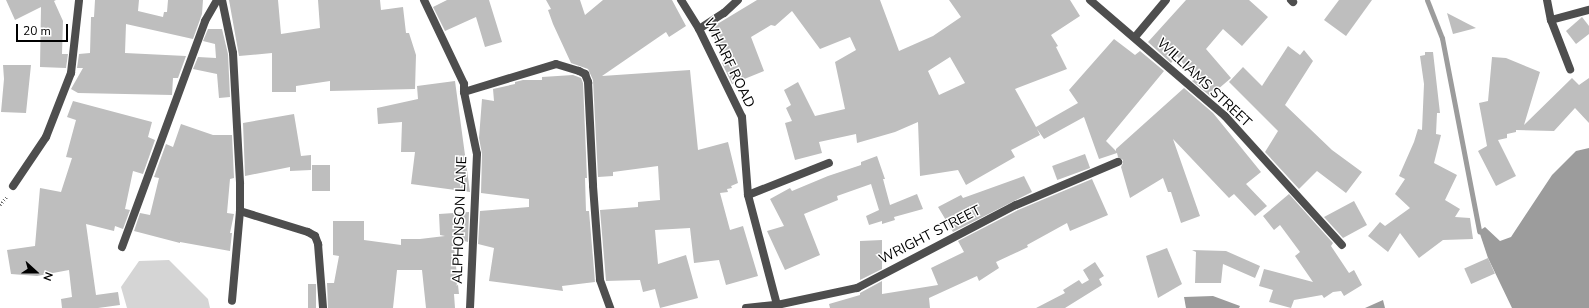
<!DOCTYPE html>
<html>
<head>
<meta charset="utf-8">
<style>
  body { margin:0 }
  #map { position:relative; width:1589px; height:308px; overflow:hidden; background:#fff; font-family:"Nunito Sans",sans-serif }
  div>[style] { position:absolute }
  .green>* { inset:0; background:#d5d5d5 }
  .water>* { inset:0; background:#9c9c9c }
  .stream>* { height:5px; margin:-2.5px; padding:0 2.5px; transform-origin:2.5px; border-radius:2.5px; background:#9c9c9c }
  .building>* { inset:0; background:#bebebe; transform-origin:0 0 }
  .path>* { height:2.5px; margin-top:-1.25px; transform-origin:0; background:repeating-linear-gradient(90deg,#707070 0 1px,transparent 0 3px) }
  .street>* { height:8px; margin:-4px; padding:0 4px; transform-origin:4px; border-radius:4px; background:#4e4e4e }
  span { translate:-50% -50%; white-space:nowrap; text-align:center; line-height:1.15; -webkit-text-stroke:3px #fff; paint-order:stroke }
  .street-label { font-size:14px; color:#000 }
  .north { position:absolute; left:16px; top:252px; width:40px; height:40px; -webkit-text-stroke:3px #fff; paint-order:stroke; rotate:111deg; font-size:11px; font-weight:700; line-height:16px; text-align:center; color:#000 }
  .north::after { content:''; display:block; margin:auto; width:14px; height:18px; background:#000; clip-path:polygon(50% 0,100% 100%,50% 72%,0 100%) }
  .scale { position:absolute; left:16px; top:24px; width:52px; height:18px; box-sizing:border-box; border:2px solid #000; border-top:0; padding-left:5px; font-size:12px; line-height:14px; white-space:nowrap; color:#000; -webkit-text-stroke:3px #fff; paint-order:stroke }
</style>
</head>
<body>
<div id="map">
  <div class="green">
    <div style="clip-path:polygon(169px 260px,208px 299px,210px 308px,127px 308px,121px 287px,139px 261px)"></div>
  </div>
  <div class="water">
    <div style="clip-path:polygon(1589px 148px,1589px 308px,1512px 308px,1488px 258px,1479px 231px,1485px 227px,1500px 241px,1511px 237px,1552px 175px,1576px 151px)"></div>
    <div style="clip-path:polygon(1213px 296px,1240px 306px,1239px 308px,1186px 308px,1184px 297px)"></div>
    <div style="clip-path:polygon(1383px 300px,1385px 308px,1365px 308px)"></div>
  </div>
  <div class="stream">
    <div style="left:1427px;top:0;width:41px;rotate:68.5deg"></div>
    <div style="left:1442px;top:38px;width:197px;rotate:79.1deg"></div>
  </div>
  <div class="building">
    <div style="clip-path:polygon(6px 0,56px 0,54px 1px,63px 21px,62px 54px,68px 54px,66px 68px,40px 67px,41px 7px,15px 20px)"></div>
    <div style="clip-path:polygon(95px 0,139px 0,138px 11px,163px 17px,164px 12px,167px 12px,168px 0,203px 0,202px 14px,193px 39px,126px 24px,125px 53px,186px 56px,178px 78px,173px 78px,172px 95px,78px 93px,71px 89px,83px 68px,77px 68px,79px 54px,90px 53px,91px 17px,94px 17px)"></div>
    <div style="clip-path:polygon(229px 0,278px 0,281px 34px,320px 28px,318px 0,380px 0,381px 10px,403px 7px,406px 33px,409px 33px,416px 55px,415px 89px,330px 91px,330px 81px,296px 86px,296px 92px,272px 92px,272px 53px,239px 56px)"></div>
    <div style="clip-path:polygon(447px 0,489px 0,502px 42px,485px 47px,476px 17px,445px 31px,433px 7px)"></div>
    <div style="clip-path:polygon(546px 0,580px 0,585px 15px,603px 0,672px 0,686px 26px,669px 37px,666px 32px,602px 76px,690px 70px,698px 150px,728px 142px,738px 183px,731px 186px,732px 188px,727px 189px,728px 192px,720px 193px,730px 230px,743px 226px,758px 276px,726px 285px,719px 260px,694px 263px,690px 228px,655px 230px,658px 264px,686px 255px,698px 298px,660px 308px,655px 289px,643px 292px,640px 280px,606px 281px,600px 210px,638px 207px,638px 202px,660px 200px,658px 166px,613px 172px,613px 176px,598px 177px,593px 80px,588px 69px,571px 63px,553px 24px,548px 10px,551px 9px)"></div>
    <div style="clip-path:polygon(evenodd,757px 0,880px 0,899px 51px,933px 36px,961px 17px,949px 0,1070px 0,1080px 16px,1051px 35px,1058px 46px,1056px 47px,1067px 69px,1015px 89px,1036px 127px,1078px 103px,1069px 90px,1114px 39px,1135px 55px,1140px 51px,1164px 71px,1106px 141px,1116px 151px,1116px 149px,1184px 88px,1213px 113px,1261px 172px,1246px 184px,1267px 206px,1255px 216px,1234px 194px,1229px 198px,1173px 139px,1200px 216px,1181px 223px,1171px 192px,1168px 192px,1163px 178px,1130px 198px,1121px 167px,1123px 163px,1123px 160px,1118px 157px,1117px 153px,1099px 159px,1084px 117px,1044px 139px,1037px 129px,1040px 135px,1011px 150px,1015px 157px,966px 185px,958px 170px,920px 176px,918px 122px,895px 132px,857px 143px,856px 134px,819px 142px,822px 153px,795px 160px,785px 123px,792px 121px,786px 108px,791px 105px,784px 90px,798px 82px,815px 116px,845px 109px,835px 62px,856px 50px,850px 37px,820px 49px,792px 11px,775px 26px,771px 25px,751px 37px,764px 71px,732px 84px,722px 63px,726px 59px,709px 29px,757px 0,950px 57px,965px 83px,939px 95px,928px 71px,950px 57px)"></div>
    <div style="clip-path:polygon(1186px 0,1249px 0,1268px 17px,1242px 46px,1223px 29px,1206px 49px,1231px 78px,1210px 96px,1192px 81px,1195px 78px,1177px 56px,1171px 63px,1148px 42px)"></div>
    <div style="clip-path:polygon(1339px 0,1372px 0,1346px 36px,1324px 20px)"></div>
    <div style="clip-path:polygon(1447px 13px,1476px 28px,1453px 34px)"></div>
    <div style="clip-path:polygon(1582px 17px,1589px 26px,1589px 34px,1576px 44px,1566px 31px)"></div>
    <div style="clip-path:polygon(208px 29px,222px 29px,228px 54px,230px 97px,219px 98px,217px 74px,193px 69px,198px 57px,216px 58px,215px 44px,203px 41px)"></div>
    <div style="clip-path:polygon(1288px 46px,1300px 55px,1304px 50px,1313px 61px,1285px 105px,1332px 150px,1362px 172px,1346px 193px,1317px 171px,1299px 189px,1265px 152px,1278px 131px,1229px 82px,1243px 67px,1262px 86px)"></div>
    <div style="clip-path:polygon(1425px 52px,1433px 52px,1440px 113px,1437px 113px,1436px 134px,1441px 135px,1434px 163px,1457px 175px,1445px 200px,1460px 209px,1455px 217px,1470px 218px,1473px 239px,1443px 240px,1419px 258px,1400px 233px,1388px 252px,1368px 236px,1380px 222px,1385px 226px,1410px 208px,1395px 194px,1405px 179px,1399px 176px,1414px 142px,1418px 129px,1422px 130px,1424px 84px,1420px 56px,1425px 55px)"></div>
    <div style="clip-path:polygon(1492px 57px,1506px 58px,1540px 72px,1524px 125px,1572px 78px,1579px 85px,1589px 78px,1589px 123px,1575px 108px,1554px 131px,1516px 130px,1516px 132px,1507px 134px,1507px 138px,1498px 140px,1516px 176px,1496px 186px,1478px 151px,1487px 146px,1479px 103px,1488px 101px)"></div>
    <div style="clip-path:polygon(3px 65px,31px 65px,26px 113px,1px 112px,4px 79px)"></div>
    <div style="clip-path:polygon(573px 75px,581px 78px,583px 83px,587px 178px,585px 178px,586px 211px,589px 211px,595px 282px,562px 286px,563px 291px,489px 281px,494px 248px,478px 244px,480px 211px,529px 207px,529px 199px,481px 193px,482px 154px,479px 138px,482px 99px,494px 101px,493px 89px,515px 84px,515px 82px,523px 80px,542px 80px,542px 77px)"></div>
    <div style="clip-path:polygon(455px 81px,470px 192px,411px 184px,415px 152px,401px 152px,402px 122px,378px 124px,377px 108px,418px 99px,417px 86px)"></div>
    <div style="clip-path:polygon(73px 101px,152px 122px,148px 137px,155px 140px,143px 174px,133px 171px,125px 209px,130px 210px,123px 229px,115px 226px,114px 231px,86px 224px,96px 295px,118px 292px,120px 305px,98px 308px,62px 308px,61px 299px,72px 297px,69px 270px,37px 276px,11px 274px,7px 250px,35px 246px,40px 188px,61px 192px,72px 158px,66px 157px,76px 120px,67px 117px)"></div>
    <div style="clip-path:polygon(294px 114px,301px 156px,311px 155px,311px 170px,290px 171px,290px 167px,245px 176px,243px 123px)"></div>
    <div style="clip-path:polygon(181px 124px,213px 135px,232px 135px,234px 178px,230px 179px,227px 213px,234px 214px,230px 233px,232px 233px,230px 251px,180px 242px,180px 243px,134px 231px,140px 213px,150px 215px,159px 178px,154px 177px,166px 144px,173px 147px)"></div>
    <div style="left:1085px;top:154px;width:15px;height:35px;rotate:70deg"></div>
    <div style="clip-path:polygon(877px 156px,885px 179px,883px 179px,890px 205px,917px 194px,923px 209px,894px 217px,895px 220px,882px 224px,882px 221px,869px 225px,866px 216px,879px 210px,871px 184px,837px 196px,838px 200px,804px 214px,820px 255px,785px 270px,767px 231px,784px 226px,770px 199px,790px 188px,792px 191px,828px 176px,861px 165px,861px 162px)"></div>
    <div style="left:312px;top:165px;width:18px;height:26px"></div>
    <div style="clip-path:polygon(1024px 176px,1032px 192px,953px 232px,938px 207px,961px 195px,963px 198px)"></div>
    <div style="clip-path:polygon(1092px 179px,1108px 215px,1070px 231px,1067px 223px,1027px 245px,1028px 247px,996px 262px,999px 268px,979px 281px,977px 276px,929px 298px,930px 308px,830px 308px,829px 304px,860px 295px,860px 293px,882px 281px,882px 294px,938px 285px,931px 268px,964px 252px,958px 241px,1018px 210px)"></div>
    <div style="clip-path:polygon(1289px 194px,1333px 243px,1331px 246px,1349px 273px,1354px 270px,1362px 285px,1344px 296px,1341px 291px,1333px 292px,1324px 298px,1322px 295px,1294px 300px,1291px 308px,1269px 302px,1273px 290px,1259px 286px,1264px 269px,1313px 282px,1295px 256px,1300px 252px,1280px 225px,1274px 230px,1263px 216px)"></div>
    <div style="clip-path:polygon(1354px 201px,1367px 225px,1343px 238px,1324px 217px)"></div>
    <div style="clip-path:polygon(469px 212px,468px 242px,453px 238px,459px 294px,454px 294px,455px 308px,426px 308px,422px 270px,397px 270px,393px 308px,328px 308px,327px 283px,334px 283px,339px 256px,333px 255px,333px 221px,364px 221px,364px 240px,401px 245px,401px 239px,420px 239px,445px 236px,440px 235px,439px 214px)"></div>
    <div style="clip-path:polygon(882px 240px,882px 269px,860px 280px,860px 241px)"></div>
    <div style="clip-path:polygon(1167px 248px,1182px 284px,1158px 298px,1146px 256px)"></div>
    <div style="clip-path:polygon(1192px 250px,1226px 251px,1260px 266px,1255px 278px,1223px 264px,1221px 283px,1195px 283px,1196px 252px)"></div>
    <div style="left:1488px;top:258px;width:17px;height:26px;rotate:66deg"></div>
    <div style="clip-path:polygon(1095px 262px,1104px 276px,1099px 279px,1102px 285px,1065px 308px,1036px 308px,1065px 293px,1063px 290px,1079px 280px,1082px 284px,1089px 280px,1083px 270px)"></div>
    <div style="left:308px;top:284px;width:8px;height:24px"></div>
  </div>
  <div class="path">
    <div style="left:0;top:205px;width:11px;rotate:-52deg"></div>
  </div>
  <div class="street">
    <div style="left:222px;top:0;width:54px;rotate:78.3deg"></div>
    <div style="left:233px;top:53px;width:131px;rotate:86.9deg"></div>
    <div style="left:240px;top:184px;width:27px;rotate:90deg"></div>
    <div style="left:240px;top:211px;width:90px;rotate:95.1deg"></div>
    <div style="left:424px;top:0;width:93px;rotate:64.5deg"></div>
    <div style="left:464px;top:84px;width:8px;rotate:90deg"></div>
    <div style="left:464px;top:92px;width:63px;rotate:78.2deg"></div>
    <div style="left:477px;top:154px;width:154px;rotate:92.6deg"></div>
    <div style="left:681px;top:0;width:34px;rotate:58deg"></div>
    <div style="left:699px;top:29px;width:98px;rotate:64deg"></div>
    <div style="left:742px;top:117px;width:78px;rotate:85.6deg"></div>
    <div style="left:748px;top:195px;width:114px;rotate:75.2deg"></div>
    <div style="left:1090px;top:0;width:178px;rotate:40.7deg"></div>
    <div style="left:1225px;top:116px;width:174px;rotate:47.8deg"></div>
    <div style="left:1291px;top:0;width:3px;rotate:45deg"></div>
    <div style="left:1547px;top:0;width:20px;rotate:79deg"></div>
    <div style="left:1551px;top:20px;width:53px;rotate:68.8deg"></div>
    <div style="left:1551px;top:20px;width:39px;rotate:-15deg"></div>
    <div style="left:699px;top:29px;width:30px;rotate:-33deg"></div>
    <div style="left:724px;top:13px;width:19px;rotate:-43deg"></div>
    <div style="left:1135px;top:37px;width:48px;rotate:-50deg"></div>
    <div style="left:464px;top:92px;width:96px;rotate:-16.9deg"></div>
    <div style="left:556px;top:64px;width:24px;rotate:17deg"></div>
    <div style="left:579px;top:71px;width:7px;rotate:27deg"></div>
    <div style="left:585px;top:74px;width:9px;rotate:69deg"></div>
    <div style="left:588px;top:82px;width:104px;rotate:87.2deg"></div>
    <div style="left:593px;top:186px;width:94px;rotate:85.7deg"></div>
    <div style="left:600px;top:280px;width:30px;rotate:70deg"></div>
    <div style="left:13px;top:186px;width:59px;rotate:-56deg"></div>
    <div style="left:46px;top:137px;width:69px;rotate:-68.7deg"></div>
    <div style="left:71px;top:73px;width:73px;rotate:-83.7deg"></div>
    <div style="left:748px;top:195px;width:87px;rotate:-21.6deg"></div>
    <div style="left:240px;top:211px;width:71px;rotate:17.2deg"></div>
    <div style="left:308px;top:232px;width:8px;rotate:30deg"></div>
    <div style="left:315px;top:236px;width:9px;rotate:69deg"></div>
    <div style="left:318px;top:244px;width:64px;rotate:85.5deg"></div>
    <div style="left:122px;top:247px;width:241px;rotate:-69.8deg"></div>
    <div style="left:205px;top:21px;width:24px;rotate:-60deg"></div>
    <div style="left:746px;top:308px;width:31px;rotate:-6deg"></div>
    <div style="left:777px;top:305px;width:82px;rotate:-12deg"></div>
    <div style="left:857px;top:288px;width:179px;rotate:-27.6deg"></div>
    <div style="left:1016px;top:205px;width:111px;rotate:-22.9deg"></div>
  </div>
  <div class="street-label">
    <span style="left:729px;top:63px;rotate:64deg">WHARF ROAD</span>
    <span style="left:1204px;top:83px;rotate:43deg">WILLIAMS STREET</span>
    <span style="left:460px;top:220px;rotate:-88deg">ALPHONSON LANE</span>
    <span style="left:930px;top:235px;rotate:-27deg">WRIGHT STREET</span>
  </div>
  <div class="north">N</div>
  <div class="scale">20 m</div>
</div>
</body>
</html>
